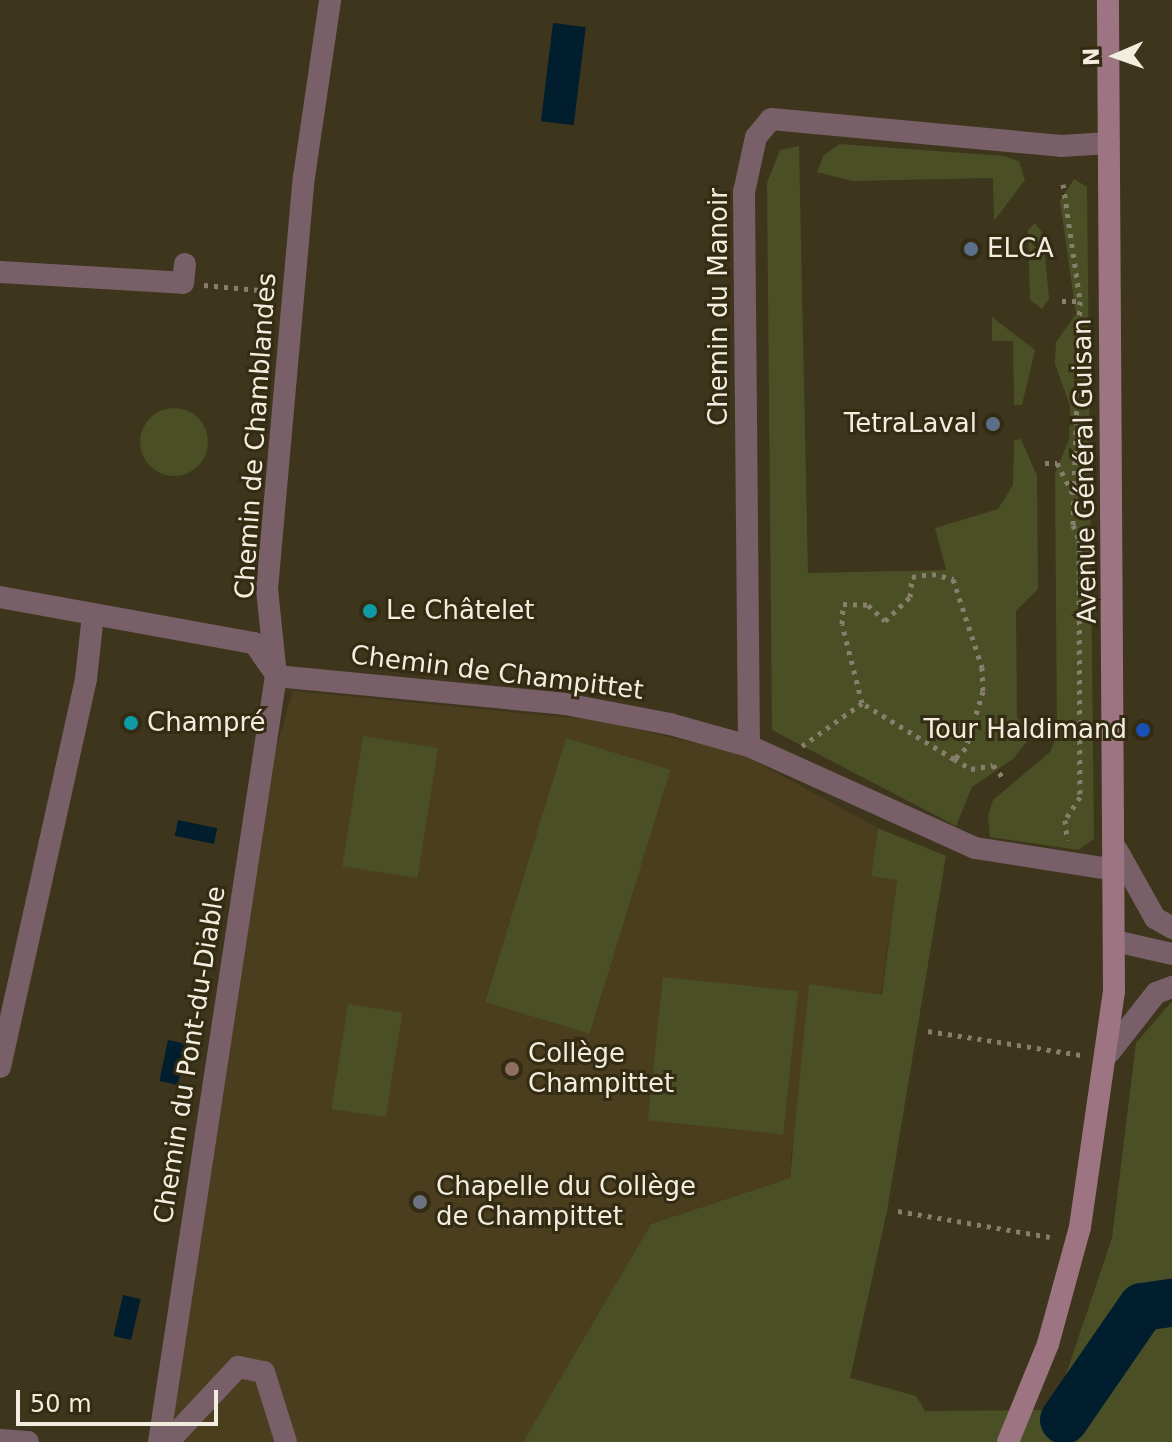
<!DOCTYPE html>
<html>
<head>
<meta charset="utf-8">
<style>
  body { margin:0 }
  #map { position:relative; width:1172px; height:1442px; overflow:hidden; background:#3e351d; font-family:"DejaVu Sans",sans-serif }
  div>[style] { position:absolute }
  .built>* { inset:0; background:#4a3e1f }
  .green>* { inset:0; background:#4a4f25; transform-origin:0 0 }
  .round { border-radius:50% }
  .water>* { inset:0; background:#001e2d; transform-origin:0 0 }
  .river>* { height:48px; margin:-24px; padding:0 24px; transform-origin:24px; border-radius:24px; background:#001e2d }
  .path>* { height:5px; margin-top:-2.5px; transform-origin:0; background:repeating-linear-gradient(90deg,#877f6b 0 4px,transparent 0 10px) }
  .minor>* { height:22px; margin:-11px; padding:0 11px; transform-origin:11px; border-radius:11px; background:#795f67 }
  .tertiary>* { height:22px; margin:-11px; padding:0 11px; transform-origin:11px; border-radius:11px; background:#795f67 }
  .secondary>* { height:22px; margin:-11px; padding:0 11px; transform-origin:11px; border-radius:11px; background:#9d7582 }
  .dots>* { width:22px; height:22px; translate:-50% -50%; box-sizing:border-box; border:4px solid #342b13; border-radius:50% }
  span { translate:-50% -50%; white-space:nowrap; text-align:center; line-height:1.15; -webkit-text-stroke:6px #342b13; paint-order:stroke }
  .poi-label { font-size:26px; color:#f3eddf }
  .left { translate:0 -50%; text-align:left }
  .right { translate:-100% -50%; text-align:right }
  .street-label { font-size:26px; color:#f3eddf }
  .north { position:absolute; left:1076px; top:16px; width:80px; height:80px; -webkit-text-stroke:6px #342b13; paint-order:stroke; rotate:268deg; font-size:22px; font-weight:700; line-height:32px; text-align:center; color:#f3eddf }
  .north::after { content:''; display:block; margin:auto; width:28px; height:36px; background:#f3eddf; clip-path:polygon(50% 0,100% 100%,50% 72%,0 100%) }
  .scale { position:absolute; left:16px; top:1390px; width:202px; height:36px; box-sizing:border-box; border:4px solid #f3eddf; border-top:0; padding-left:10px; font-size:24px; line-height:28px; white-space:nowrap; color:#f3eddf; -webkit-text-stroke:6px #342b13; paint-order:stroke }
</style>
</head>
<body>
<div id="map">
  <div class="built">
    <div style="clip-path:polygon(293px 691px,602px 721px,742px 754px,878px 828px,871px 876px,897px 879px,881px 995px,791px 1152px,790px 1178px,651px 1224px,523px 1442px,166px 1442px,270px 769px)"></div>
  </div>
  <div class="green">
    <div style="clip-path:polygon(840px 144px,1004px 156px,1019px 161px,1025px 180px,994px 221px,993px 178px,852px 181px,817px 172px,824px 155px)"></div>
    <div style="clip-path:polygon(799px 146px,808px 573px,946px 570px,935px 528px,998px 509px,1013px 485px,1014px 440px,1021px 439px,1037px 476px,1038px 589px,1016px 611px,1017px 718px,1034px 733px,1013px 759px,972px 787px,956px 826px,772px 730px,767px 183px,780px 150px)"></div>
    <div style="clip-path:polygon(1074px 179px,1087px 187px,1094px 839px,1078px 850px,990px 837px,988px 816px,993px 800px,1050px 752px,1057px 735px,1055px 474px,1069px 440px,1070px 406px,1055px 364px,1056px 342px,1076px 314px,1060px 201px)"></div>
    <div style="clip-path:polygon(1035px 223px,1043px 234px,1049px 299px,1042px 309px,1030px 300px,1028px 230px)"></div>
    <div style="clip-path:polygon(992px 317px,1035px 350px,1022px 405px,1014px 405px,1013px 341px,992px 341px)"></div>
    <div class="round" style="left:140px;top:408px;width:68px;height:68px"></div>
    <div style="left:363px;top:736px;width:76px;height:132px;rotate:9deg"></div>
    <div style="left:566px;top:738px;width:109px;height:276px;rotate:17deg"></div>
    <div style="clip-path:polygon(878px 828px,946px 856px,887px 1211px,850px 1378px,916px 1396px,925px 1411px,1054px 1410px,1112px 1238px,1136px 1043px,1172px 1001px,1172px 1442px,523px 1442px,651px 1224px,790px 1178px,809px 984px,882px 995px,897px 880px,871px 876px)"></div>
    <div style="left:663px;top:977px;width:136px;height:144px;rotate:6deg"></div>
    <div style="left:348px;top:1004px;width:55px;height:106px;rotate:9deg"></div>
  </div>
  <div class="water">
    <div style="left:553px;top:23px;width:33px;height:99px;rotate:7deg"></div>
    <div style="left:178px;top:820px;width:40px;height:16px;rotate:12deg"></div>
    <div style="left:168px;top:1040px;width:19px;height:42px;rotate:12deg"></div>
    <div style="left:123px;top:1295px;width:18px;height:42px;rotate:13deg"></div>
  </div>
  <div class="river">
    <div style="left:1064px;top:1420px;width:137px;rotate:-55.4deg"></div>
    <div style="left:1142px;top:1307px;width:30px;rotate:-8deg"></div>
  </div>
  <div class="path">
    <div style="left:1063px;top:184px;width:118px;rotate:81.7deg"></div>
    <div style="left:1080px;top:301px;width:224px;rotate:91.8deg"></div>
    <div style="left:1073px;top:525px;width:16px;rotate:68deg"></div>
    <div style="left:1079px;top:540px;width:257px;rotate:89.8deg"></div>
    <div style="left:1080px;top:797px;width:27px;rotate:123deg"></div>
    <div style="left:1065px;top:820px;width:20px;rotate:84deg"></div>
    <div style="left:204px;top:285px;width:66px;rotate:5.2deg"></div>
    <div style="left:1062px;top:301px;width:18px"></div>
    <div style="left:1045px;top:463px;width:12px"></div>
    <div style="left:1057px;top:463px;width:44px;rotate:62.9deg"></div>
    <div style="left:932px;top:574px;width:22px;rotate:13deg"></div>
    <div style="left:953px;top:579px;width:93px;rotate:71.8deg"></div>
    <div style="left:982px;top:667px;width:24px;rotate:88deg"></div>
    <div style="left:983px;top:691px;width:59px;rotate:106.6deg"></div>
    <div style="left:966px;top:748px;width:16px;rotate:137deg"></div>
    <div style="left:954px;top:759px;width:108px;rotate:-148.7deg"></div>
    <div style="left:862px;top:703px;width:81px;rotate:-104.2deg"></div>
    <div style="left:842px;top:624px;width:20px;rotate:-87deg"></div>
    <div style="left:843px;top:604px;width:25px;rotate:2deg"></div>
    <div style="left:868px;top:605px;width:23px;rotate:43deg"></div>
    <div style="left:885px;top:621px;width:35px;rotate:-44deg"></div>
    <div style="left:910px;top:597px;width:20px;rotate:-84deg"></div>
    <div style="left:912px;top:577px;width:20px;rotate:-9deg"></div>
    <div style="left:802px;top:746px;width:74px;rotate:-35.6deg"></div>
    <div style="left:954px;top:759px;width:20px;rotate:30deg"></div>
    <div style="left:971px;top:769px;width:22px;rotate:-10deg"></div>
    <div style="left:993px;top:765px;width:16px;rotate:52deg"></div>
    <div style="left:928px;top:1031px;width:155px;rotate:8.9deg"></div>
    <div style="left:898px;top:1211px;width:154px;rotate:9.7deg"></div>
  </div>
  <div class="minor">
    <div style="left:0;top:272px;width:183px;rotate:3.4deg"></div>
    <div style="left:183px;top:283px;width:19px;rotate:-84deg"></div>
    <div style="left:0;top:597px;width:258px;rotate:10.3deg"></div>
    <div style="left:254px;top:643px;width:39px;rotate:55deg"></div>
    <div style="left:276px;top:676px;width:290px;rotate:5.5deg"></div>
    <div style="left:565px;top:704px;width:107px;rotate:10.8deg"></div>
    <div style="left:670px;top:724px;width:82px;rotate:15.6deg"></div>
    <div style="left:749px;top:746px;width:248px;rotate:24.3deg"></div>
    <div style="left:975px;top:848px;width:143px;rotate:8.9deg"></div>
    <div style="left:749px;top:746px;width:554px;rotate:-90.52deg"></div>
    <div style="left:744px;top:192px;width:56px;rotate:-77.7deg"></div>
    <div style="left:756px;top:137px;width:23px;rotate:-50deg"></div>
    <div style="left:771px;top:119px;width:291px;rotate:5.3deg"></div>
    <div style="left:1061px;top:146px;width:48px;rotate:-3.6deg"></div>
    <div style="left:0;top:1067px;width:397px;rotate:-77.5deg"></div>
    <div style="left:86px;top:679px;width:64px;rotate:-83.8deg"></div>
    <div style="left:0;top:1440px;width:28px;rotate:4deg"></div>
    <div style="left:159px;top:1442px;width:775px;rotate:-81.32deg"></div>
    <div style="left:276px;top:676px;width:87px;rotate:-95.9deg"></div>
    <div style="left:267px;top:589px;width:414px;rotate:-84.9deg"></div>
    <div style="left:304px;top:177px;width:179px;rotate:-81.6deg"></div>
    <div style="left:168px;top:1442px;width:103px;rotate:-47deg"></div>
    <div style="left:238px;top:1367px;width:26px;rotate:11deg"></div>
    <div style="left:264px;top:1372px;width:73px;rotate:72.6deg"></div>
  </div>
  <div class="tertiary">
    <div style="left:1117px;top:850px;width:78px;rotate:60.8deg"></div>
    <div style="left:1155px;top:918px;width:20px;rotate:30deg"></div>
    <div style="left:1115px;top:941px;width:58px;rotate:12.8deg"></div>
    <div style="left:1109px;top:1053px;width:76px;rotate:-51.9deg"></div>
    <div style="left:1156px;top:993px;width:17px;rotate:-21deg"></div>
  </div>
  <div class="secondary">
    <div style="left:1008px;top:1442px;width:106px;rotate:-67.8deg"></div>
    <div style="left:1048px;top:1344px;width:121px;rotate:-74.7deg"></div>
    <div style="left:1080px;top:1227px;width:237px;rotate:-81.8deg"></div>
    <div style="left:1114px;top:992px;width:992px;rotate:-90.35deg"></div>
  </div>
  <div class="dots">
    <div style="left:971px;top:249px;background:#5c6f8a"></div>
    <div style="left:993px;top:424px;background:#5c6f8a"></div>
    <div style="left:370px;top:611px;background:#0f9aa8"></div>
    <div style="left:131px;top:723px;background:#0f9aa8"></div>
    <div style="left:1143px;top:730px;background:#1a4fb4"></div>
    <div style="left:512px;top:1069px;background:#8d6e63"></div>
    <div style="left:420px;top:1202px;background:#6b7280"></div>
  </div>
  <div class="poi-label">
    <span class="left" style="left:987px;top:249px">ELCA</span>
    <span class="right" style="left:977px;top:424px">TetraLaval</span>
    <span class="left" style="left:386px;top:611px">Le Châtelet</span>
    <span class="left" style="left:147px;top:723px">Champré</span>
    <span class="right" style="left:1127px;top:730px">Tour Haldimand</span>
    <span class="left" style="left:528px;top:1069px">Collège<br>Champittet</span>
    <span class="left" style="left:436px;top:1202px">Chapelle du Collège<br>de Champittet</span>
  </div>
  <div class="street-label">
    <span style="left:719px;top:307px;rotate:-90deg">Chemin du Manoir</span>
    <span style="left:256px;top:436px;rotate:-86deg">Chemin de Chamblandes</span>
    <span style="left:1085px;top:471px;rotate:-91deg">Avenue Général Guisan</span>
    <span style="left:497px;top:673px;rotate:7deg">Chemin de Champittet</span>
    <span style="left:190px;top:1055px;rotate:-81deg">Chemin du Pont-du-Diable</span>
  </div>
  <div class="north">N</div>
  <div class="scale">50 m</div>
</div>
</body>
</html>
